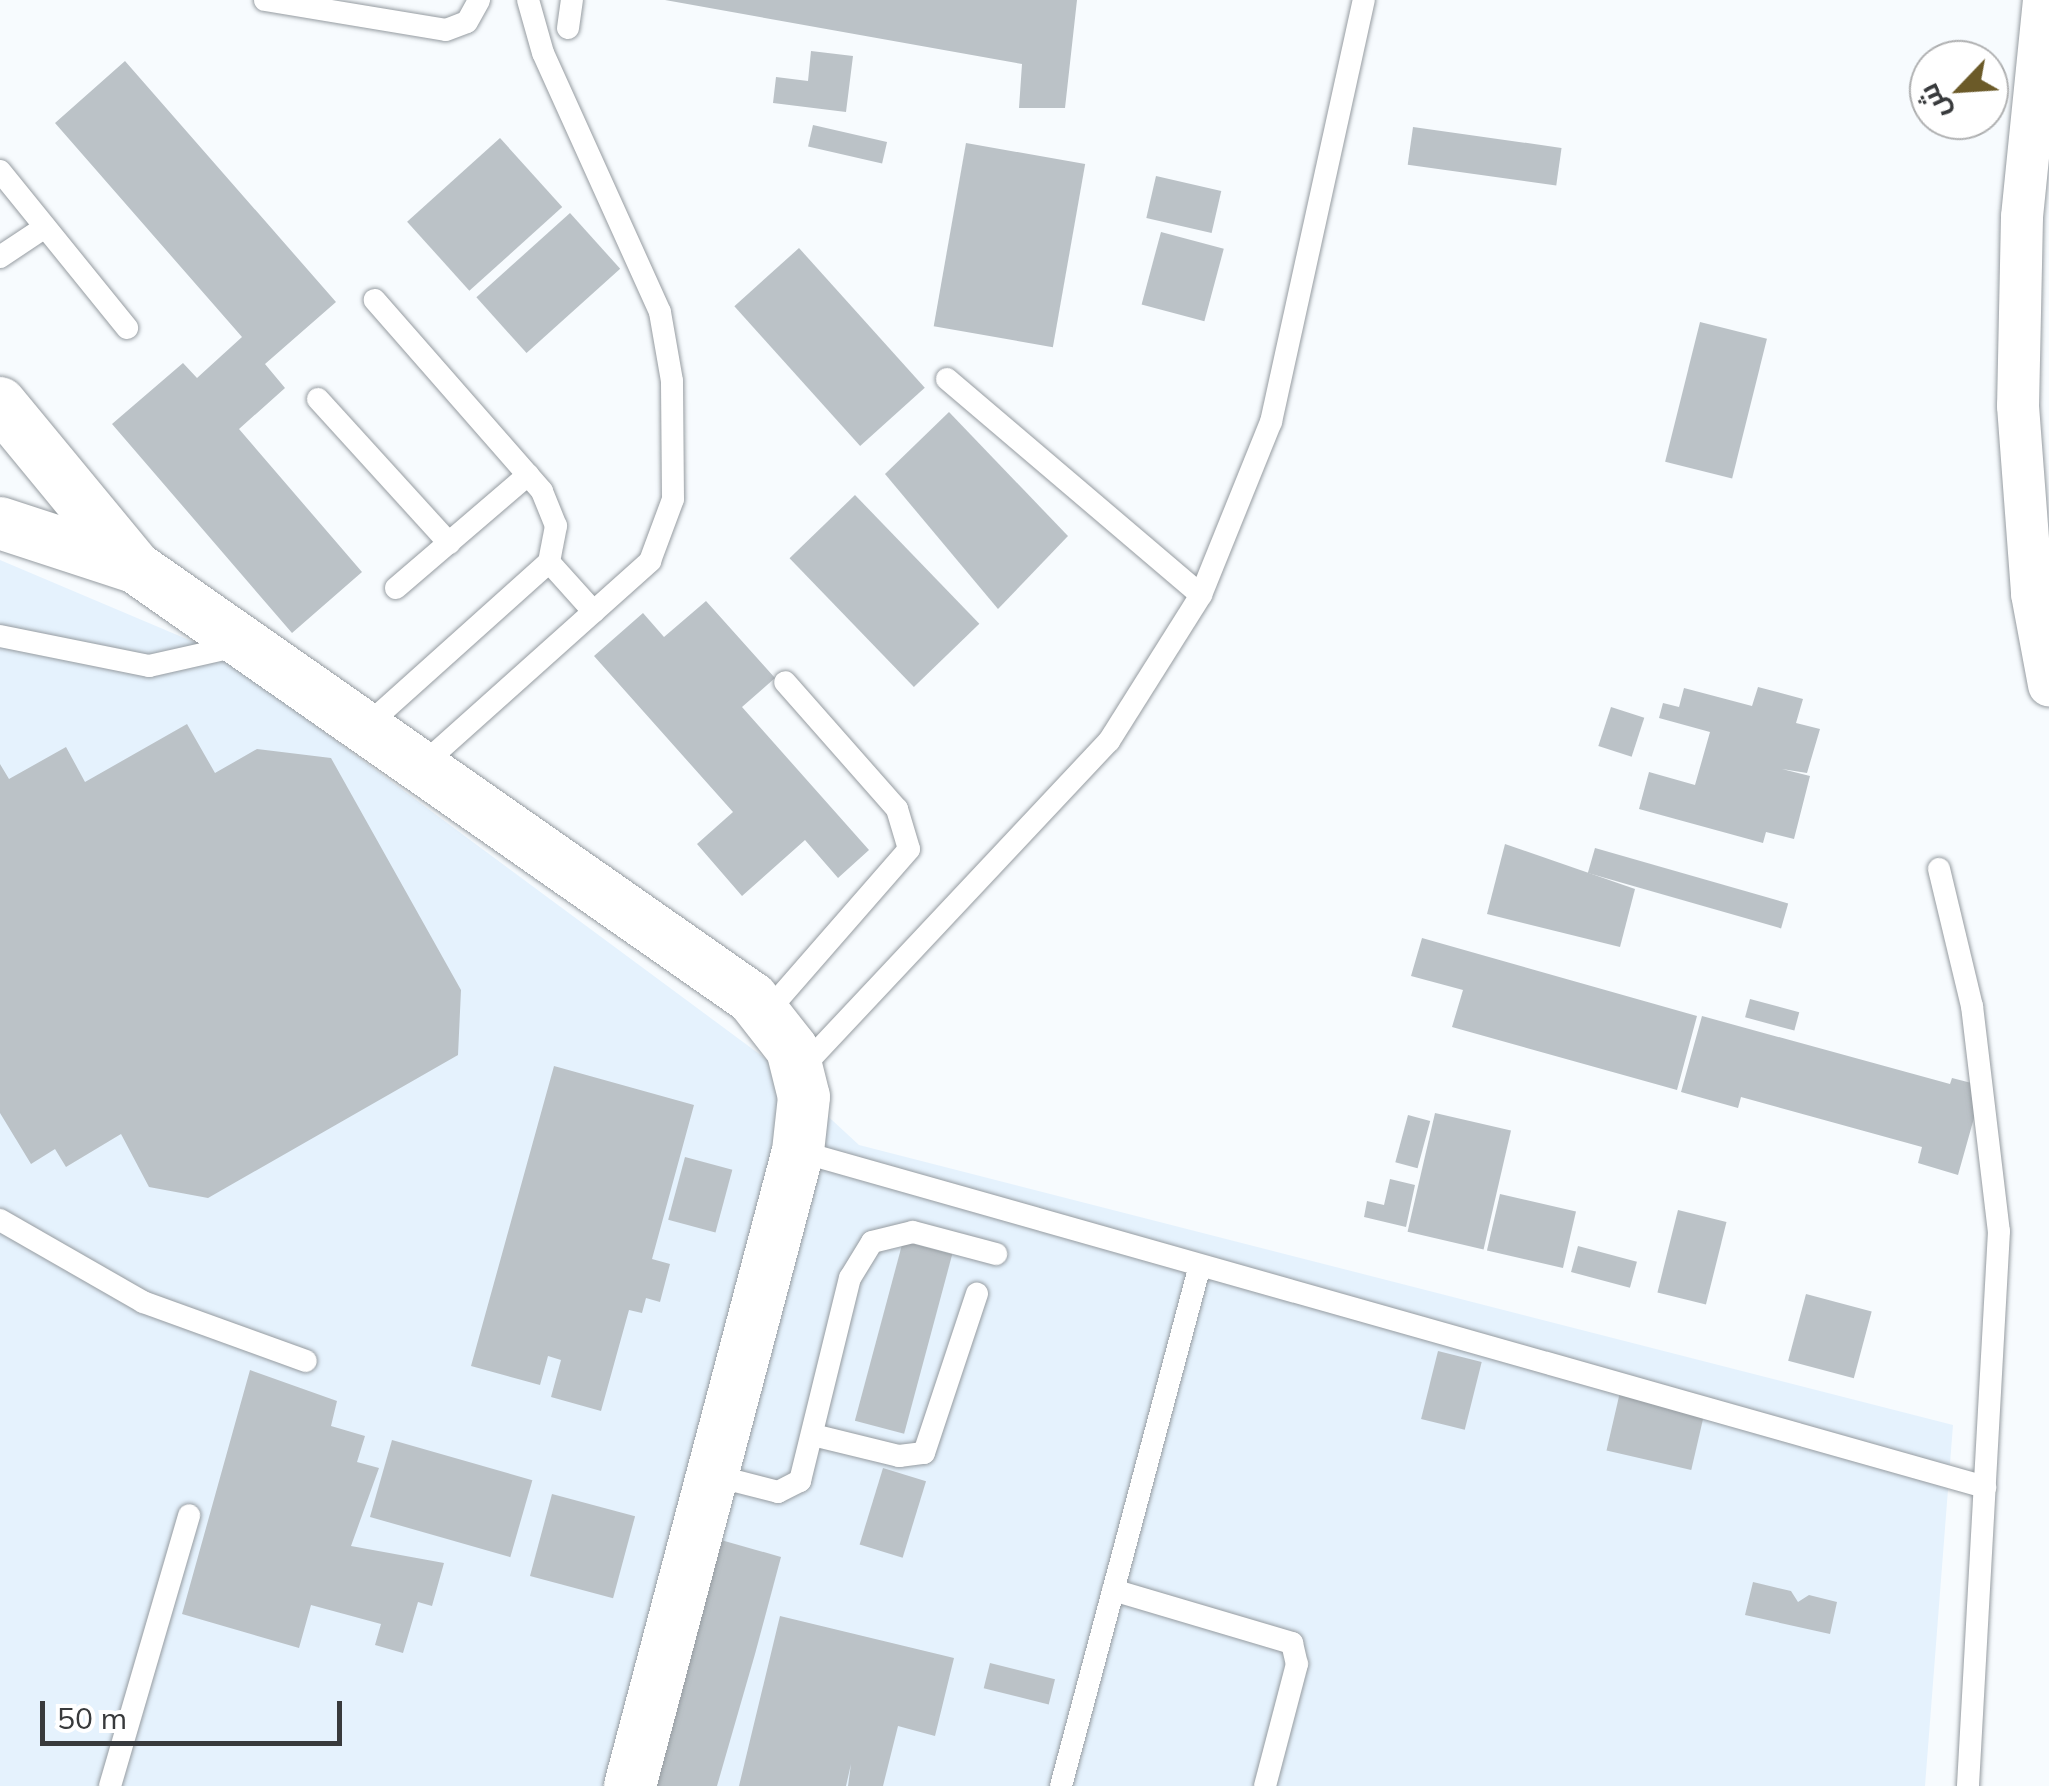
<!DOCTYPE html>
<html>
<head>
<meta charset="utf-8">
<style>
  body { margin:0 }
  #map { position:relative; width:2049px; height:1786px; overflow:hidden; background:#f7fbfe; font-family:Mulish,Cairo,sans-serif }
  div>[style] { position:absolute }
  .built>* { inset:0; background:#e5f2fd }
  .building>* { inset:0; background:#bbc2c7; transform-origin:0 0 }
  .roads { filter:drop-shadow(0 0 2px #969ca1) drop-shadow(0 0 2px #969ca1) }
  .service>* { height:22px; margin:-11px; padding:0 11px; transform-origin:11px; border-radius:11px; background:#fff }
  .minor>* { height:42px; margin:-21px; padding:0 21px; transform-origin:21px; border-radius:21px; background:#fff }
  .tertiary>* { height:52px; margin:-26px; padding:0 26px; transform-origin:26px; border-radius:26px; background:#fff }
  span { translate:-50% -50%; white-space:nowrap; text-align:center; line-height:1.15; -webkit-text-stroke:8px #fff; paint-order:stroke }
  .north { position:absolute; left:1909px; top:40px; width:100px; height:100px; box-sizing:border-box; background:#fff; border:2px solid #afb0b1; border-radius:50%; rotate:245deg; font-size:28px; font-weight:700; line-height:40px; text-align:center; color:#383a3c }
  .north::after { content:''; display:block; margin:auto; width:35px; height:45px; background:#6b5a28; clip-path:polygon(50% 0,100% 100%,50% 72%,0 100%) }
  .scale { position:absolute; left:40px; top:1701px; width:302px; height:45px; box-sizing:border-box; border:5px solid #383a3c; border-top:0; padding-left:12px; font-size:30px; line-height:35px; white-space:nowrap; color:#383a3c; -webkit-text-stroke:8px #fff; paint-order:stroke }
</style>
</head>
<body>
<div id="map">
  <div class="built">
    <div style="clip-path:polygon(0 560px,215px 651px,766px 1059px,859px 1145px,1953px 1425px,1925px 1786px,0 1786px)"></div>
  </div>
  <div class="building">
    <div style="clip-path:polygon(665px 0,1077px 0,1065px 108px,1019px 108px,1022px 64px)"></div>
    <div style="clip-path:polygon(811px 51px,853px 56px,846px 112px,773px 103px,776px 77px,808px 81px)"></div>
    <div style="clip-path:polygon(125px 61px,336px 302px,265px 364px,285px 388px,239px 429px,362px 572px,292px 633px,112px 424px,183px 363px,197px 378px,242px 337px,55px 123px)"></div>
    <div style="left:813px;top:125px;width:76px;height:22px;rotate:13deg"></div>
    <div style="left:1413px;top:127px;width:150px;height:38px;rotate:8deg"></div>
    <div style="left:500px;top:138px;width:93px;height:125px;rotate:48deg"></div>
    <div style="left:966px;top:143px;width:121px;height:186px;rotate:10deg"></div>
    <div style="left:1156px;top:176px;width:67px;height:43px;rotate:13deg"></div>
    <div style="left:570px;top:213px;width:75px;height:126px;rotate:48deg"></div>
    <div style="left:1161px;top:232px;width:65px;height:75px;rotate:15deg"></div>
    <div style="left:799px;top:248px;width:188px;height:87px;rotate:48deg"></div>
    <div style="left:1700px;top:322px;width:69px;height:144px;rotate:14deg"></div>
    <div style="clip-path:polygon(949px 412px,1068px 536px,998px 609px,885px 474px)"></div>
    <div style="left:855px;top:495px;width:179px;height:91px;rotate:46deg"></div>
    <div style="clip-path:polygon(706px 601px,775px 678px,742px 707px,869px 850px,838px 878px,805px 840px,742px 896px,697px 844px,733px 812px,594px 656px,643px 613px,664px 637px)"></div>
    <div style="clip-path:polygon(1758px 687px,1803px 699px,1796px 723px,1820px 729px,1807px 773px,1782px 769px,1810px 776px,1794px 839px,1766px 832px,1763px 843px,1639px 809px,1649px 772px,1695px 785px,1710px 732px,1659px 718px,1663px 703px,1679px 707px,1684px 688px,1752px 706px)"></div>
    <div style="left:1611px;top:707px;width:35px;height:41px;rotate:18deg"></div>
    <div style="clip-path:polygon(187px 724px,215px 773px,257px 749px,331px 758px,461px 990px,458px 1055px,208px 1198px,149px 1187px,121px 1134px,66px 1167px,55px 1149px,31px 1164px,0 1113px,0 764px,9px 779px,66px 747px,85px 782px)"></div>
    <div style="clip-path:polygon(1505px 844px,1635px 889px,1620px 947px,1487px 914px)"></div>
    <div style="left:1595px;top:848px;width:201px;height:26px;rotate:16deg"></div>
    <div style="clip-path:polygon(1422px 938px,1697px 1016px,1677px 1090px,1452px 1027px,1463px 990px,1411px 976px)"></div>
    <div style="left:1750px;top:999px;width:51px;height:19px;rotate:15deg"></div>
    <div style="clip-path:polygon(1702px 1016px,1950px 1084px,1952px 1078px,1983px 1086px,1958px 1175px,1918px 1163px,1922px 1147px,1741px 1097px,1738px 1108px,1681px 1092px)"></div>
    <div style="clip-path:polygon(554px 1066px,694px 1105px,652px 1259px,670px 1264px,660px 1302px,646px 1298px,642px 1313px,629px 1310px,601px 1411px,551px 1397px,561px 1360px,548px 1356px,540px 1385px,471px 1366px)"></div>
    <div style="left:1435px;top:1113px;width:78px;height:122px;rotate:13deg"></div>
    <div style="left:1408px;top:1115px;width:23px;height:49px;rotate:15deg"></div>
    <div style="left:685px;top:1157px;width:49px;height:65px;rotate:15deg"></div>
    <div style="clip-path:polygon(1390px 1179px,1415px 1185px,1406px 1227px,1364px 1217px,1367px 1201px,1384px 1205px)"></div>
    <div style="left:1500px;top:1194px;width:78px;height:58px;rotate:13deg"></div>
    <div style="left:1678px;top:1210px;width:50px;height:85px;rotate:14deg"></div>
    <div style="left:903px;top:1241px;width:51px;height:186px;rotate:15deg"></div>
    <div style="left:1578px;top:1246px;width:61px;height:27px;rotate:15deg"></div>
    <div style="left:1806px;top:1294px;width:68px;height:69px;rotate:15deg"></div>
    <div style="left:1438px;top:1351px;width:45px;height:70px;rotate:14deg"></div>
    <div style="clip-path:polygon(250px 1370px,337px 1401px,331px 1426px,365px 1436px,357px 1462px,379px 1468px,351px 1546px,444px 1563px,432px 1606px,418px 1602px,403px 1653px,375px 1645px,381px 1624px,311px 1605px,299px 1648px,182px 1614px)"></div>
    <div style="left:1620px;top:1392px;width:87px;height:60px;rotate:13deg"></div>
    <div style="left:392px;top:1440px;width:146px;height:80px;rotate:16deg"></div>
    <div style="left:883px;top:1468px;width:45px;height:80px;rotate:17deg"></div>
    <div style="left:552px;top:1494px;width:86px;height:85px;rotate:15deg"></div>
    <div style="clip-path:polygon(721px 1540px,781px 1557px,755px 1654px,717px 1786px,656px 1786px)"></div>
    <div style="clip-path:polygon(1753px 1582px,1791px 1591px,1798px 1602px,1809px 1595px,1837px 1602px,1830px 1634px,1745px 1615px)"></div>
    <div style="clip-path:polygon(780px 1616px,954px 1658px,935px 1736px,898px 1726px,883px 1786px,848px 1786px,851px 1764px,846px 1786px,739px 1786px)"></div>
    <div style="left:990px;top:1663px;width:67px;height:26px;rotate:14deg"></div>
  </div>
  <div class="roads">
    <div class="service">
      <div style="left:265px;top:0;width:183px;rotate:9.4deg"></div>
      <div style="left:446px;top:30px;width:22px;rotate:-21deg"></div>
      <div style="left:467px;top:22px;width:25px;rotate:-61deg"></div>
      <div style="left:568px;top:28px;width:28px;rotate:-82deg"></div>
      <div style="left:0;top:171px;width:202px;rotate:51deg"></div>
      <div style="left:0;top:257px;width:54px;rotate:-33.7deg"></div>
      <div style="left:947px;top:379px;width:333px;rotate:40.4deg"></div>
      <div style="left:318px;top:399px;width:195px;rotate:47.7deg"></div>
      <div style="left:549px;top:562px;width:67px;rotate:48deg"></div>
      <div style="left:396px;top:588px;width:174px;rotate:-40.6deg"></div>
      <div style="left:0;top:636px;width:152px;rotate:11.4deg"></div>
      <div style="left:149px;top:666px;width:95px;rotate:-12.7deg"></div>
      <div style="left:364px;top:728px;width:249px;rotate:-41.9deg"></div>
      <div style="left:549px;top:562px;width:37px;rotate:-79deg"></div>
      <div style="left:556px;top:526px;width:38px;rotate:-112deg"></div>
      <div style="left:542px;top:491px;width:254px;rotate:-131.2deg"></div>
      <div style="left:420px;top:767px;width:309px;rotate:-41.8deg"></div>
      <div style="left:650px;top:561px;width:66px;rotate:-69.6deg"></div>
      <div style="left:673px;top:499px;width:118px;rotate:-90.5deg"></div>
      <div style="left:672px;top:381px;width:70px;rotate:-99.9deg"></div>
      <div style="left:660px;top:312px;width:284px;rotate:-114.3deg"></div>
      <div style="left:543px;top:53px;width:55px;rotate:-105.8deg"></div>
      <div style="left:1939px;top:869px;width:141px;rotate:76.5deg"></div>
      <div style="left:1972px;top:1006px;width:227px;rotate:83.2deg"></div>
      <div style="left:1999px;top:1231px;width:556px;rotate:93.2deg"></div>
      <div style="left:767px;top:1012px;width:216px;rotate:-48.9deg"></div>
      <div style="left:909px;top:849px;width:42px;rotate:-106.7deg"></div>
      <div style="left:897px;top:809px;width:169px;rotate:-131.4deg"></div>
      <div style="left:799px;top:1071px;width:453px;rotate:-46.8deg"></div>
      <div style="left:1109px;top:741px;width:173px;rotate:-57.8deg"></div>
      <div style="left:1201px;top:595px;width:187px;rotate:-68deg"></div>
      <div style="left:1271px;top:422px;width:432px;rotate:-77.6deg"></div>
      <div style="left:798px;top:1151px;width:1234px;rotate:15.81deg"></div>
      <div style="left:0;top:1220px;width:165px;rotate:29.8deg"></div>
      <div style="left:143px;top:1302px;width:173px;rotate:19.9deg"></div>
      <div style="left:813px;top:1435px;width:89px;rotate:13.7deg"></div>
      <div style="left:899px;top:1456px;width:25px;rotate:-7deg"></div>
      <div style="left:924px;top:1453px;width:168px;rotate:-71.6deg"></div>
      <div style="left:712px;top:1475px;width:68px;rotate:14.4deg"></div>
      <div style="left:778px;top:1492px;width:25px;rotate:-27deg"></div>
      <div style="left:800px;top:1481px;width:209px;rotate:-76.2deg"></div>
      <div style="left:850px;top:1278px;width:42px;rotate:-58.6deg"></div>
      <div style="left:872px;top:1242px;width:42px;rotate:-13.7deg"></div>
      <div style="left:913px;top:1232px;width:86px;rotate:14.8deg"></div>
      <div style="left:1113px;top:1590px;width:187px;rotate:16.5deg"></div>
      <div style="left:1292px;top:1643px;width:22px;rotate:77deg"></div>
      <div style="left:1297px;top:1664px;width:126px;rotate:104.7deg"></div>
      <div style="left:110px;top:1786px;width:282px;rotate:-73.7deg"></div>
      <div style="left:1061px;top:1786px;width:539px;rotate:-75.06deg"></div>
    </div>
    <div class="minor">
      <div style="left:2044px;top:0;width:218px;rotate:95.8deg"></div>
      <div style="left:2022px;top:217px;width:189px;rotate:91.2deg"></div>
      <div style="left:2018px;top:406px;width:189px;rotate:85.7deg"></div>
      <div style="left:2032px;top:594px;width:93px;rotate:79.4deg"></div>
    </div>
    <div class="tertiary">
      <div style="left:0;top:403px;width:212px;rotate:50.5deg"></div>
      <div style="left:135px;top:567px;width:753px;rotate:34.94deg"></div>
      <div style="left:752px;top:998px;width:65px;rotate:51.9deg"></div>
      <div style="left:792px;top:1049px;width:49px;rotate:76deg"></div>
      <div style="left:804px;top:1097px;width:54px;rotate:96.3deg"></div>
      <div style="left:798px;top:1151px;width:657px;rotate:104.82deg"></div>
      <div style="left:0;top:523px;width:142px;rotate:18.1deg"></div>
    </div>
  </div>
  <div class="north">ش</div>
  <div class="scale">50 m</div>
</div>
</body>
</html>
